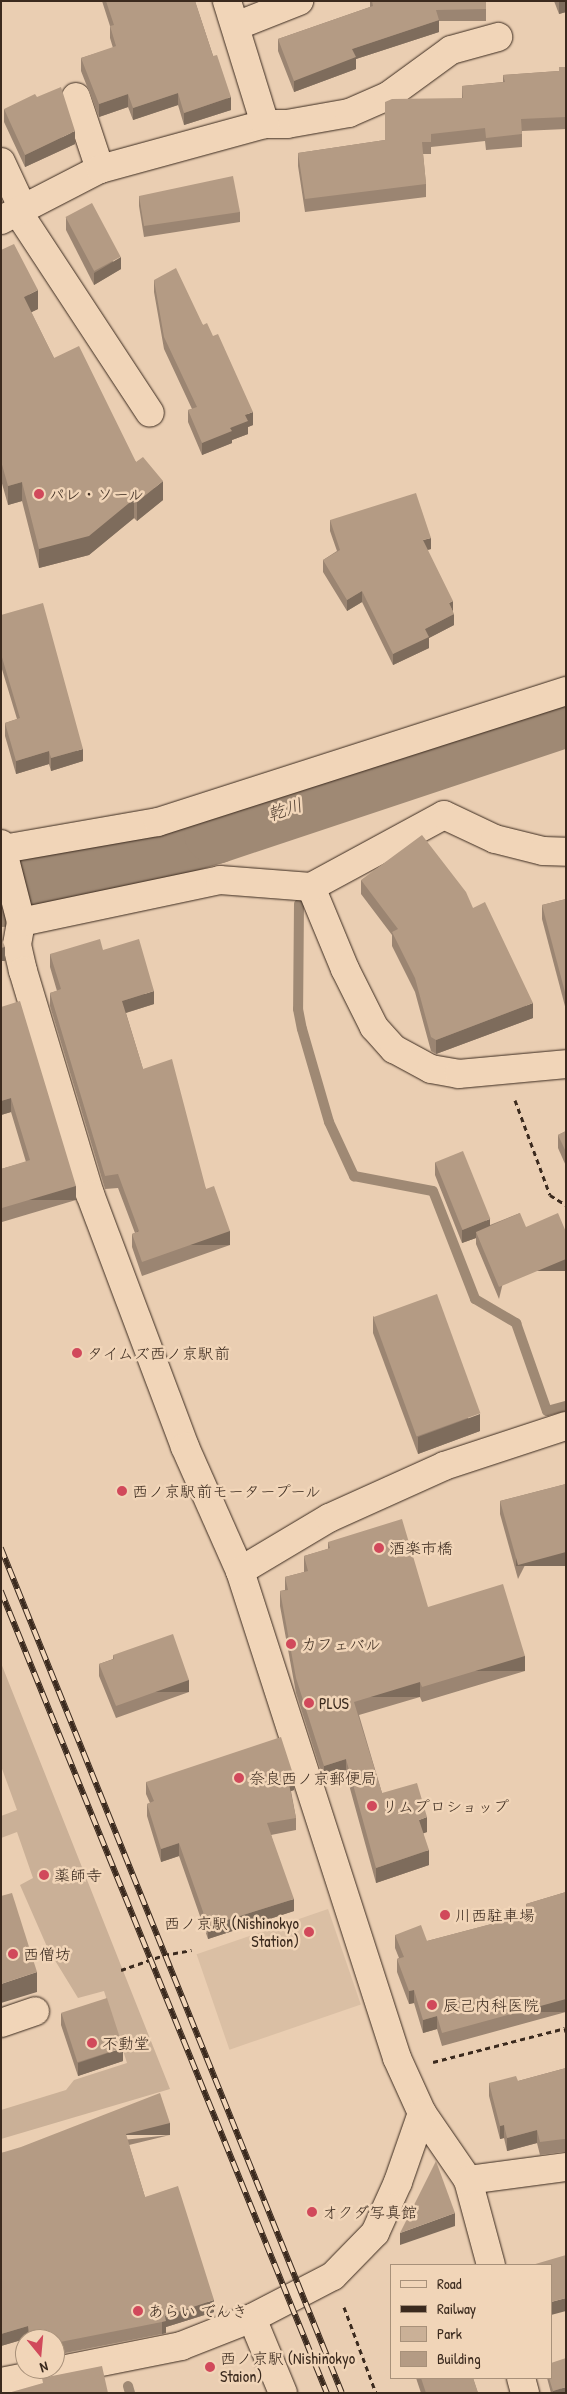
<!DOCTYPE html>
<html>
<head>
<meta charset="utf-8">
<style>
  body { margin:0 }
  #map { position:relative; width:567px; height:2394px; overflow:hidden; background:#eaceb2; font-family:"Patrick Hand","Klee One",sans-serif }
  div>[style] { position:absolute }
  .built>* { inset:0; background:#dabfa4; transform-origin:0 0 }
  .green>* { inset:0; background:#cab097 }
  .stream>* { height:10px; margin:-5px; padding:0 5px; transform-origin:5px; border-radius:5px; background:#9f8974 }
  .river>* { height:62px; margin:-31px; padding:0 31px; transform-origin:31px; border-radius:31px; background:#9f8974 }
  .path>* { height:3px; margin-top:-1.5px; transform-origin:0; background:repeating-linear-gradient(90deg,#3b2a1e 0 5px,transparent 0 9px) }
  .roads { filter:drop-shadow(0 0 1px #3b2a1e) drop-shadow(0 0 1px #3b2a1e) }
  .minor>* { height:28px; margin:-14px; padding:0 14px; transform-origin:14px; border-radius:14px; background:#f1d5b8 }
  .major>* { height:28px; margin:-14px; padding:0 14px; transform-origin:14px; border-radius:14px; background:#f1d5b8 }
  .rail>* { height:5.5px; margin-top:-2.75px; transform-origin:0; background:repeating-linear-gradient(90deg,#f1d5b8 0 11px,#3b2a1e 0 22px); box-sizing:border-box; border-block:1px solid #3b2a1e }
  .wall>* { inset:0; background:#9b8572 }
  .shaded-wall>* { inset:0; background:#7e6c5c; transform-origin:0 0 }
  .building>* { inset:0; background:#b49b84; transform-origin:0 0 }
  .dots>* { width:14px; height:14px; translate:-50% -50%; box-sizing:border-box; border:2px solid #f1d5b8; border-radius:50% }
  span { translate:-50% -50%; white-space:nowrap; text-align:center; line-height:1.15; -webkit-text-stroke:5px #f1d5b8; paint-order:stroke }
  .poi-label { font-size:16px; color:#3b2a1e }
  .left { translate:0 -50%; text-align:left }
  .right { translate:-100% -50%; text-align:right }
  .water-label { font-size:18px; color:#544234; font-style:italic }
  .frame { position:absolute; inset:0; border:2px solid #3b2a1e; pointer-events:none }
  .legend { position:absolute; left:390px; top:2264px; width:162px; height:115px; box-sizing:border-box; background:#f1d5b8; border:1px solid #a8917a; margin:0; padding:6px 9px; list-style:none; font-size:15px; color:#3b2a1e }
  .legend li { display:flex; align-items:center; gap:10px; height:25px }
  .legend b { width:25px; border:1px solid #a8917a }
  .north { position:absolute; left:15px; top:2329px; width:50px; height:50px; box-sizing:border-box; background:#f1d5b8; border:1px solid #a8917a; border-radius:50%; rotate:163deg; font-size:14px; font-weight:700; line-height:20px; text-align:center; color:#3b2a1e }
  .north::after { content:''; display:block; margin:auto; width:18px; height:22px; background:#d1495b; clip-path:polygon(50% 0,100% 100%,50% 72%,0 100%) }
</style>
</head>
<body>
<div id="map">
  <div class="built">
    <div style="left:328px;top:1909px;width:101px;height:139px;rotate:71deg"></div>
  </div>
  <div class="green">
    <div style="clip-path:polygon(1px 1663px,170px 2089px,1px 2139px,1px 2110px,66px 2090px,74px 2080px,127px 2063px,104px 1991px,78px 1998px,48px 1949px,20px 1885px,33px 1878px,17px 1832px,1px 1838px,1px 1816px,17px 1810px,1px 1766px)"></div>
  </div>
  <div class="stream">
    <div style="left:299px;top:904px;width:105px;rotate:90.5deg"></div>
    <div style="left:298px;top:1009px;width:20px;rotate:79deg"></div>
    <div style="left:302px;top:1029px;width:97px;rotate:73.8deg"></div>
    <div style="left:329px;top:1122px;width:60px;rotate:65.2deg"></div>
    <div style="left:354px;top:1176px;width:80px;rotate:10.8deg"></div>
    <div style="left:433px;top:1191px;width:116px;rotate:68.7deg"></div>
    <div style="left:475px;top:1299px;width:48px;rotate:30.3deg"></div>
    <div style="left:516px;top:1323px;width:93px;rotate:70.6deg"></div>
    <div style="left:547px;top:1411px;width:20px;rotate:-15deg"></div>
    <div style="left:128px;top:2386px;width:7px;rotate:74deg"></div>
  </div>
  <div class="river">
    <div style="left:1px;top:896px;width:223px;rotate:-16.4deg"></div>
    <div style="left:215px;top:833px;width:370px;rotate:-18.4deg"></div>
  </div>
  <div class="path">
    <div style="left:515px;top:1100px;width:101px;rotate:69.8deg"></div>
    <div style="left:550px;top:1195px;width:19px;rotate:32deg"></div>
    <div style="left:121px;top:1970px;width:46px;rotate:-19.2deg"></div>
    <div style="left:164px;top:1955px;width:28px;rotate:-10deg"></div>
    <div style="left:433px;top:2062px;width:136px;rotate:-14.4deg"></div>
    <div style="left:565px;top:2028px;width:4px;rotate:76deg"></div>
    <div style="left:344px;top:2307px;width:92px;rotate:69.6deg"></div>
  </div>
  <div class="roads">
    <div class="minor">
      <div style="left:236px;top:26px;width:68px;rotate:-21.6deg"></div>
      <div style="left:76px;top:97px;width:76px;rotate:71.6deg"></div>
      <div style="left:265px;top:124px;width:22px"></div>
      <div style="left:287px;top:124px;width:63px;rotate:-10.1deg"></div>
      <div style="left:349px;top:113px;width:43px;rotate:-23.6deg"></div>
      <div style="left:388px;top:96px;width:78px;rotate:-36.1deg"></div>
      <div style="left:451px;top:50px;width:49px;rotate:-15.5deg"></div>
      <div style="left:1px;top:162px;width:52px;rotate:64.9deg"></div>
      <div style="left:18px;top:212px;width:240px;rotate:56.7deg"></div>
      <div style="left:1px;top:220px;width:111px;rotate:-27.3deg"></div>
      <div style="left:100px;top:169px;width:171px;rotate:-15.3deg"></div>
      <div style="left:265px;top:124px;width:129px;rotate:-107.2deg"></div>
      <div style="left:1px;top:844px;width:81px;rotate:75.6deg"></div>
      <div style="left:21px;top:922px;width:23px;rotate:100deg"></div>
      <div style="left:17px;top:945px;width:27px;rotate:77deg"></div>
      <div style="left:23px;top:971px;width:233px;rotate:73.3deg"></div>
      <div style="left:90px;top:1194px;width:270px;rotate:69.4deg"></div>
      <div style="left:185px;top:1447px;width:136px;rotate:66.1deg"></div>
      <div style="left:240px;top:1571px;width:512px;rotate:72.13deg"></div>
      <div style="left:397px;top:2058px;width:60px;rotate:65.6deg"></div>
      <div style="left:422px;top:2113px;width:81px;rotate:55.5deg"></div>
      <div style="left:468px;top:2180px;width:88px;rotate:74.9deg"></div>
      <div style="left:3px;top:849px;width:157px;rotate:-9.9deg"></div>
      <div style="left:158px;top:822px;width:429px;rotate:-17.8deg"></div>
      <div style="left:311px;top:887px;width:89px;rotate:67.5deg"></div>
      <div style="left:345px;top:969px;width:65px;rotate:63.4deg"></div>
      <div style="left:374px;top:1027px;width:30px;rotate:48deg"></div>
      <div style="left:394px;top:1049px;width:42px;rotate:28.4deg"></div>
      <div style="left:431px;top:1069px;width:28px;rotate:10deg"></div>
      <div style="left:459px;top:1074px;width:107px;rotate:-5.3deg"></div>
      <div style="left:21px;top:922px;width:203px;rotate:-11.9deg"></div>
      <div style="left:220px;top:880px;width:91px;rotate:4.4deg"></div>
      <div style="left:311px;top:887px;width:151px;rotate:-28.4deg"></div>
      <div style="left:444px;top:815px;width:56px;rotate:25.2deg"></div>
      <div style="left:495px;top:839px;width:49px;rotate:14deg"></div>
      <div style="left:543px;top:851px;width:23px;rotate:2deg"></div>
      <div style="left:240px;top:1571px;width:104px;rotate:-30.8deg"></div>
      <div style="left:329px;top:1518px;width:126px;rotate:-24.3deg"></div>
      <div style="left:444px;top:1466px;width:128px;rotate:-18.2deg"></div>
      <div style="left:1px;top:2023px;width:36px;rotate:-19deg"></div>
      <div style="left:468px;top:2180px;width:99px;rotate:-7.6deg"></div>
      <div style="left:252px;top:2318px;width:81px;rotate:67.5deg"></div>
      <div style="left:521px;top:2378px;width:16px;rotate:75deg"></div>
    </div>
    <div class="major">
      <div style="left:1px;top:2382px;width:184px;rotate:-11.3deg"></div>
      <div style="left:181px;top:2346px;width:76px;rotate:-21.5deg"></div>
      <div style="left:252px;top:2318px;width:91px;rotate:-27.4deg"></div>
      <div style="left:333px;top:2276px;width:60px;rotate:-45.7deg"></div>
      <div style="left:375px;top:2233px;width:56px;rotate:-65.7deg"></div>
      <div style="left:398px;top:2182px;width:73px;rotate:-70.8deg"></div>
    </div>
  </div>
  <div class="rail">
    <div style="left:1px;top:1548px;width:911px;rotate:68.02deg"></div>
    <div style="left:1px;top:1591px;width:866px;rotate:67.88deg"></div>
  </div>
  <div class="wall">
    <div style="clip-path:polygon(102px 1px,195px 1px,231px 110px,184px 125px,178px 105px,133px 120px,128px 107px,99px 117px,81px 71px,81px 58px,113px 48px,110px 38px,110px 26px)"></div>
    <div style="clip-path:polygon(370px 1px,486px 1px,486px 21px,439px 21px,439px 32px,356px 59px,356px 69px,294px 92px,278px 51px,278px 39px,370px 7px)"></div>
    <div style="clip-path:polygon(554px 1px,566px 1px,566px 12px,559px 14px)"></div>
    <div style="clip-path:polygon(566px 67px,566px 129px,522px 131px,522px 147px,486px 150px,485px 141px,431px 147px,431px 154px,423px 154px,426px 184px,426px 197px,305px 212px,298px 166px,298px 153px,385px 140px,462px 98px,462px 86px,503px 82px,503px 75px,559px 71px)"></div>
    <div style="clip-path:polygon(4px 109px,75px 144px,25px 167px,4px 122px)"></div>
    <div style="clip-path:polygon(139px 196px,240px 212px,240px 222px,144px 237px,139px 206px)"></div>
    <div style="clip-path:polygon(66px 217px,121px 269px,94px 285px,66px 230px)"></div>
    <div style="clip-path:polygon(1px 250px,38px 309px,31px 312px,54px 358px,136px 462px,163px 500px,137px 521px,134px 518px,89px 555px,39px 568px,22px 501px,8px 505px,1px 480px)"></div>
    <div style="clip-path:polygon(154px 280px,203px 325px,253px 425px,248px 427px,248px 434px,232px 440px,232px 443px,202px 455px,188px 422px,188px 410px,192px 409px,164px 349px,154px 292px)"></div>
    <div style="clip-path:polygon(330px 520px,431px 549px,427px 550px,453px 612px,454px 625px,429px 638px,429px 648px,393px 665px,362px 602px,347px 611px,323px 572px,323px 560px,337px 551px,330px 531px)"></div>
    <div style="clip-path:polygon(1px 615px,83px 761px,51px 771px,49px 764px,16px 774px,5px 736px,5px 723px,17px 719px,1px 666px)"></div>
    <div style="clip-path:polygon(361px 880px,473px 908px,533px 1018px,436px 1054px,431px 1051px,415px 992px,392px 946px,392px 935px,361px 894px)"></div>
    <div style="clip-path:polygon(566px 899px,566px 1010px,542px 919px,542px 905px)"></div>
    <div style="clip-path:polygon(103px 950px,154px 1004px,126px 1013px,143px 1069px,206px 1189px,230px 1245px,142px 1276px,132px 1247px,132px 1234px,135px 1233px,118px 1188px,105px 1189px,50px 1006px,50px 993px,57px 991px,50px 967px,50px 954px)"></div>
    <div style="clip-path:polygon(1px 1007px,76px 1200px,2px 1222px,1px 1169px,26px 1162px,11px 1112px,1px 1115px)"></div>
    <div style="clip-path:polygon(566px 1131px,566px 1166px,558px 1148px,558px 1135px)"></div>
    <div style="clip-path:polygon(435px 1162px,490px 1225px,520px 1213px,499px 1299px,476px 1244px,476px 1238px,462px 1243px,435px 1175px)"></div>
    <div style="clip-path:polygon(373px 1316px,480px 1431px,418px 1454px,373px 1333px)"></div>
    <div style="clip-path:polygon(566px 1484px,518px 1579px,500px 1514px,500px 1501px)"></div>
    <div style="clip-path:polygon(328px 1542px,525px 1671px,422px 1702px,420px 1697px,359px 1715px,382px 1793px,427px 1832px,423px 1833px,429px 1865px,376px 1883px,346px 1774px,324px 1781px,296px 1693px,280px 1606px,280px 1591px,285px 1590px,285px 1577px,304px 1572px,304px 1556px,328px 1549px)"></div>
    <div style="clip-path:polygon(113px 1655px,189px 1692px,116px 1718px,99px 1676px,99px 1664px,113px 1659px)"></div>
    <div style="clip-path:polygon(146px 1782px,294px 1790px,291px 1791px,296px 1818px,296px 1830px,271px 1835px,294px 1911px,208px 1939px,179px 1856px,161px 1862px,147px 1816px,147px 1804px,150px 1803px,146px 1794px)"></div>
    <div style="clip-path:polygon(566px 1892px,566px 2012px,442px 2046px,437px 2029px,423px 2033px,414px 2003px,409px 2004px,397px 1972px,397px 1959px,399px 1958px,395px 1948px,395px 1935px,427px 1941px,526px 1915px,526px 1904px)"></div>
    <div style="clip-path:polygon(61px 2013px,123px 2061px,78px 2076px,61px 2025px)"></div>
    <div style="clip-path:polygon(566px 2068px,566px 2152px,564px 2152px,540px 2155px,537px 2143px,507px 2151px,504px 2138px,500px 2139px,489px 2096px,489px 2083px,518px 2081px)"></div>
    <div style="clip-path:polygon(170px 2135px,129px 2145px,145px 2197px,214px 2312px,166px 2327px,166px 2333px,162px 2334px,55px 2355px,55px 2339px,28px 2339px,28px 2338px,1px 2346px,1px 2153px)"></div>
    <div style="clip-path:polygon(416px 2378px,473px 2378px,478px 2393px,421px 2393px)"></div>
    <div style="clip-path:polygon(547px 2378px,551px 2378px,566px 2393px,551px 2393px)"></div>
  </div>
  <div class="shaded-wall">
    <div style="clip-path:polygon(560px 1px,566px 1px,566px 12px,559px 14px,559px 2px)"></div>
    <div style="clip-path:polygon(439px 20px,439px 32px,356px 59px,356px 69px,294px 92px,294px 81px,352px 49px)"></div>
    <div style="clip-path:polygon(178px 93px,178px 105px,133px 120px,133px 108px)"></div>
    <div style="clip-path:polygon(128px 94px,128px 107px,99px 117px,99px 104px)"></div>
    <div style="clip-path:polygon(231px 97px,231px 110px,184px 125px,184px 113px)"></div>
    <div style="clip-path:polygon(75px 131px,75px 144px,25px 167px,25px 155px)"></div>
    <div style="clip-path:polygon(121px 257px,121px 269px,94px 285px,94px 273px)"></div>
    <div style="clip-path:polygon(38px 290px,38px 309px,24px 316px,24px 297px)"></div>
    <div style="clip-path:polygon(253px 412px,253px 425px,248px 427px,248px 434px,232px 440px,232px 443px,202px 455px,202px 443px,230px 428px,245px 415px)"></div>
    <div style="clip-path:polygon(163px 481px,163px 500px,137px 521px,137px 502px)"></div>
    <div style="clip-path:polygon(22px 482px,22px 501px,8px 505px,8px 486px)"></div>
    <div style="clip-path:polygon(134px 499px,134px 518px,89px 555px,39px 568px,39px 549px)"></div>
    <div style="clip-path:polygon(431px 538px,431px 549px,423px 551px,423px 540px)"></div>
    <div style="clip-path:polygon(362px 591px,362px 602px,347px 611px,347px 600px)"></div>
    <div style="clip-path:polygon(453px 601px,453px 612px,449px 603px)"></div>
    <div style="clip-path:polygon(454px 614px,454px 625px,429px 638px,429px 648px,393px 665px,393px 654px,425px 629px)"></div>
    <div style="clip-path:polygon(83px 749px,83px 761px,51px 771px,51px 758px)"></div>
    <div style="clip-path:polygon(49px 751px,49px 764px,16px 774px,16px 761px)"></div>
    <div style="left:5px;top:947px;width:14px;height:4px;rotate:90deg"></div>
    <div style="clip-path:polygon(154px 991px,154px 1004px,122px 1014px,122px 1001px)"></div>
    <div style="clip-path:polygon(533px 1003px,533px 1018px,436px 1054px,436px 1040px)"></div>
    <div style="clip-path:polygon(11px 1098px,11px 1112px,1px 1115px,1px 1101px)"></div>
    <div style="left:76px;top:1186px;width:14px;height:77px;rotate:90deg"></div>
    <div style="clip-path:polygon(490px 1219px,490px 1232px,476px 1232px,476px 1238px,462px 1243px,462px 1230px)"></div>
    <div style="left:230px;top:1231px;width:14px;height:93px;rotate:90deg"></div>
    <div style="left:566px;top:1259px;width:12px;height:73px;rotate:90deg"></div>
    <div style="clip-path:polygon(480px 1414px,480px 1431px,418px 1454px,418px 1437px)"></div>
    <div style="left:566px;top:1552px;width:14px;height:50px;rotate:90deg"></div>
    <div style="left:525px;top:1656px;width:15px;height:108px;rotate:90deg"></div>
    <div style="left:189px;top:1680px;width:12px;height:77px;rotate:90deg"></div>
    <div style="left:420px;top:1682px;width:15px;height:69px;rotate:90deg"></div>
    <div style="clip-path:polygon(346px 1759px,346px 1774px,324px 1781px,324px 1766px)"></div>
    <div style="clip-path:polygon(294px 1777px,294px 1790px,288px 1792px,288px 1779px)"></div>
    <div style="clip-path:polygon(427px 1817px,427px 1832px,419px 1835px,419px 1820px)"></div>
    <div style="clip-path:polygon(179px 1843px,179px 1856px,161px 1862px,161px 1849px)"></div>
    <div style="clip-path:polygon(429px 1850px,429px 1865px,376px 1883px,376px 1868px)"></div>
    <div style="clip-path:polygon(294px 1899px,294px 1911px,208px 1939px,208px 1926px)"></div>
    <div style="clip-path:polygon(37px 1972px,37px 1992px,1px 2003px,1px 1984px)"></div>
    <div style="clip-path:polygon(414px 1990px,414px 2003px,409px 2004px,409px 1991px)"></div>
    <div style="left:566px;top:1999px;width:13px;height:129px;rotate:90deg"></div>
    <div style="clip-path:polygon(437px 2016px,437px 2029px,423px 2033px,423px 2020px)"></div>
    <div style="clip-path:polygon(123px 2048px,123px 2061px,78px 2076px,78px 2063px)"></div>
    <div style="left:170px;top:2123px;width:12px;height:45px;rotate:90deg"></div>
    <div style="clip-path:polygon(504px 2125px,504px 2138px,500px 2139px,500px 2126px)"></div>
    <div style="clip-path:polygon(537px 2130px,537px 2143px,507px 2151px,507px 2138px)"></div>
    <div style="clip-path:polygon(455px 2213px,455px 2226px,400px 2245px,400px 2233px)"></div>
    <div style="clip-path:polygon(566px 2298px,566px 2311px,551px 2315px,551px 2302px)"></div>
    <div style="clip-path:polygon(214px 2300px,214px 2312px,166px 2327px,166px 2333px,162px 2334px,162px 2322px,165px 2316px)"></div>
    <div style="clip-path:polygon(28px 2326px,28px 2338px,1px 2346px,1px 2334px)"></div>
    <div style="clip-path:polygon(566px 2387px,566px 2393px,553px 2393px,553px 2391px)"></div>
  </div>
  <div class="building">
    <div style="clip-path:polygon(106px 1px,195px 1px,213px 56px,217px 55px,231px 97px,184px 113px,178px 93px,133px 108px,128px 94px,99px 104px,81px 58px,116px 46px,110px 26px,114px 25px)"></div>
    <div style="clip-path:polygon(372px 1px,486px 1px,486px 9px,436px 10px,439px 20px,352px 49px,356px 57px,294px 81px,278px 39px,373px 6px)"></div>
    <div style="clip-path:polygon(559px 67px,566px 67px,566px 117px,521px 119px,522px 134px,486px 138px,485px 128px,431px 134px,431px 142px,422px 142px,426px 184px,305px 199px,298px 153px,385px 140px,385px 102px,392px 99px,463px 98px,462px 86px,505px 82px,503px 75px,559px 71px)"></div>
    <div style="clip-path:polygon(61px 87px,75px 131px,25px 155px,4px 109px,35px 94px,37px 97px)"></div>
    <div style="clip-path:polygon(233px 176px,240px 212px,144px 226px,139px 196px)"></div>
    <div style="left:92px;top:203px;width:61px;height:30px;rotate:62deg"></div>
    <div style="clip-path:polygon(14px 244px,38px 290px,24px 297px,54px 358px,79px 346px,136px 462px,143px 457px,163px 481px,137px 502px,134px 499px,89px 536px,39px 549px,22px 482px,8px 486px,1px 461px,1px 250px)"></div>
    <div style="clip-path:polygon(176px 268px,203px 325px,207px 323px,213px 336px,218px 334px,253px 412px,245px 415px,248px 421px,230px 428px,232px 431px,202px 443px,188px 410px,197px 407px,164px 337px,154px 280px)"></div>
    <div style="clip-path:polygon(416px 493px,431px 538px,423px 540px,453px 601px,449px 603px,454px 614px,425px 629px,429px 637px,393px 654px,362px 591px,347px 600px,323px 560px,340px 550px,330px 520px)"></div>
    <div style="clip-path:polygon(43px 603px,83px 749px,51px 758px,49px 751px,16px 761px,5px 723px,20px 718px,1px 654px,1px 615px)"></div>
    <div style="clip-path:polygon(422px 835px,466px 892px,473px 908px,485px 902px,533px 1003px,436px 1040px,431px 1037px,415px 978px,392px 932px,398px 929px,361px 880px)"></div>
    <div style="clip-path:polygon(566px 899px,566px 996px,542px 905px)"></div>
    <div style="clip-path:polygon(1px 937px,5px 947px,1px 948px)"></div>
    <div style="clip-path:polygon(100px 939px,103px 950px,139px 939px,154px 991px,122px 1001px,143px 1069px,172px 1059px,206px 1189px,214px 1186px,230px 1231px,142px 1262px,132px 1234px,139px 1231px,118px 1174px,105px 1176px,50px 993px,61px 989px,50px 954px)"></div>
    <div style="clip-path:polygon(20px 1001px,76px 1186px,2px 1208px,1px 1169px,30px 1160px,11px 1098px,1px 1101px,1px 1007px)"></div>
    <div style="clip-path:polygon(566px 1131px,566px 1152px,558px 1135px)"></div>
    <div style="left:463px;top:1151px;width:73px;height:30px;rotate:68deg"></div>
    <div style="clip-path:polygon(520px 1213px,526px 1227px,558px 1213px,566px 1232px,566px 1259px,499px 1287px,476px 1232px)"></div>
    <div style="left:437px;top:1294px;width:127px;height:68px;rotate:70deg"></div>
    <div style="clip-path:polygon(566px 1484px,566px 1552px,518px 1565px,500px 1501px)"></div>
    <div style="clip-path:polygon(402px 1519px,428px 1607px,503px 1584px,525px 1656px,422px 1687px,420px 1682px,354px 1702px,382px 1793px,417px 1783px,427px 1817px,419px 1820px,429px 1850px,376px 1868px,346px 1759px,324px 1766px,296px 1678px,280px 1591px,288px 1590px,285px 1577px,308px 1571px,304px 1556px,330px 1548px,328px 1542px)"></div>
    <div style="clip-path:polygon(173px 1634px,189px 1680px,116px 1706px,99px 1664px,114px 1659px,113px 1655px)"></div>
    <div style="clip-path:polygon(281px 1737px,294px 1777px,288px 1779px,296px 1818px,267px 1823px,294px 1899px,208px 1926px,179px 1843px,161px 1849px,147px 1804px,154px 1801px,146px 1782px)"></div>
    <div style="clip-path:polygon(566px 1892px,566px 1999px,442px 2033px,437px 2016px,423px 2020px,414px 1990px,409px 1991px,397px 1959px,404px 1957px,395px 1935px,421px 1925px,427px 1941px,529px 1914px,526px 1904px)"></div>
    <div style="clip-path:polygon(12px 1893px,37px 1972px,1px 1984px,1px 1896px)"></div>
    <div style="left:107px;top:1998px;width:52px;height:48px;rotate:72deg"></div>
    <div style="clip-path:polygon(566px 2068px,566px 2139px,564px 2139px,540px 2142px,537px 2130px,507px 2138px,504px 2125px,500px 2126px,489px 2083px,516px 2076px,518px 2081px)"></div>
    <div style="clip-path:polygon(160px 2093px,170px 2123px,126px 2134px,145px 2197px,178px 2186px,214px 2300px,165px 2316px,166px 2321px,162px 2322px,55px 2343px,55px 2339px,31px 2339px,28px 2326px,1px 2334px,1px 2153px,21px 2147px)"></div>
    <div style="clip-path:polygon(436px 2161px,455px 2213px,400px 2233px)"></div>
    <div style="clip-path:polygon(566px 2255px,566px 2298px,551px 2302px,551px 2265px,532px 2265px)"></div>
    <div style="clip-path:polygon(566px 2358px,566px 2387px,553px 2391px,549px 2378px,551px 2378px,551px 2363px)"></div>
    <div style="clip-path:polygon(102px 2366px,108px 2393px,8px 2393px,43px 2383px,42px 2378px)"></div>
    <div style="clip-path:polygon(421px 2378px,473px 2378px,478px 2393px,426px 2393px)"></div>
  </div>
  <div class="dots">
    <div style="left:39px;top:494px;background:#d1495b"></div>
    <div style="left:77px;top:1353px;background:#d1495b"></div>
    <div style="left:122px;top:1491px;background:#d1495b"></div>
    <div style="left:379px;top:1548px;background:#d1495b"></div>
    <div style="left:291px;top:1644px;background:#d1495b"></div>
    <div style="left:309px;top:1703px;background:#d1495b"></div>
    <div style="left:239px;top:1778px;background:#d1495b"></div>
    <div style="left:372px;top:1806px;background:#d1495b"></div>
    <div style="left:44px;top:1875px;background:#d1495b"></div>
    <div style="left:445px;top:1915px;background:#d1495b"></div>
    <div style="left:309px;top:1932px;background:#d1495b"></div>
    <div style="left:13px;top:1954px;background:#d1495b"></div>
    <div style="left:432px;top:2005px;background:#d1495b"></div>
    <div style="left:92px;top:2043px;background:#d1495b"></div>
    <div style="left:312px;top:2212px;background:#d1495b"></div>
    <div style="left:138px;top:2311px;background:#d1495b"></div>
    <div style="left:210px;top:2367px;background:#d1495b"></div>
  </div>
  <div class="poi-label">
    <span class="left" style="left:49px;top:494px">パレ・ソール</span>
    <span class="left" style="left:87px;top:1353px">タイムズ西ノ京駅前</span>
    <span class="left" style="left:132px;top:1491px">西ノ京駅前モータープール</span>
    <span class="left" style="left:389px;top:1548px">酒楽市橋</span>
    <span class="left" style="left:301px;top:1644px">カフェバル</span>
    <span class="left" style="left:319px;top:1703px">PLUS</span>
    <span class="left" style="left:249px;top:1778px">奈良西ノ京郵便局</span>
    <span class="left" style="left:382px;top:1806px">リムプロショップ</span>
    <span class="left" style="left:54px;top:1875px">薬師寺</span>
    <span class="left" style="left:455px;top:1915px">川西駐車場</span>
    <span class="right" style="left:299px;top:1932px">西ノ京駅 (Nishinokyo<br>Station)</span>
    <span class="left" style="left:23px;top:1954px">西僧坊</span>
    <span class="left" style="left:443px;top:2005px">辰己内科医院</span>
    <span class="left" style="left:102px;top:2043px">不動堂</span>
    <span class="left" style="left:322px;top:2212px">オクダ写真館</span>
    <span class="left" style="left:148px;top:2311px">あらい でんき</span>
    <span class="left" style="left:220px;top:2367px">西ノ京駅 (Nishinokyo<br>Staion)</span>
  </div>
  <div class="water-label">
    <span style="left:285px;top:810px;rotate:-18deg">乾川</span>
  </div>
  <div class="frame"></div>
  <ul class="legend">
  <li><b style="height:6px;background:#f1d5b8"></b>Road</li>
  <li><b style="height:6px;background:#3b2a1e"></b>Railway</li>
  <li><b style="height:14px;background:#cab097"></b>Park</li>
  <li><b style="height:14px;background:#b49b84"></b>Building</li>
  </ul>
  <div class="north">N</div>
</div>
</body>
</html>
